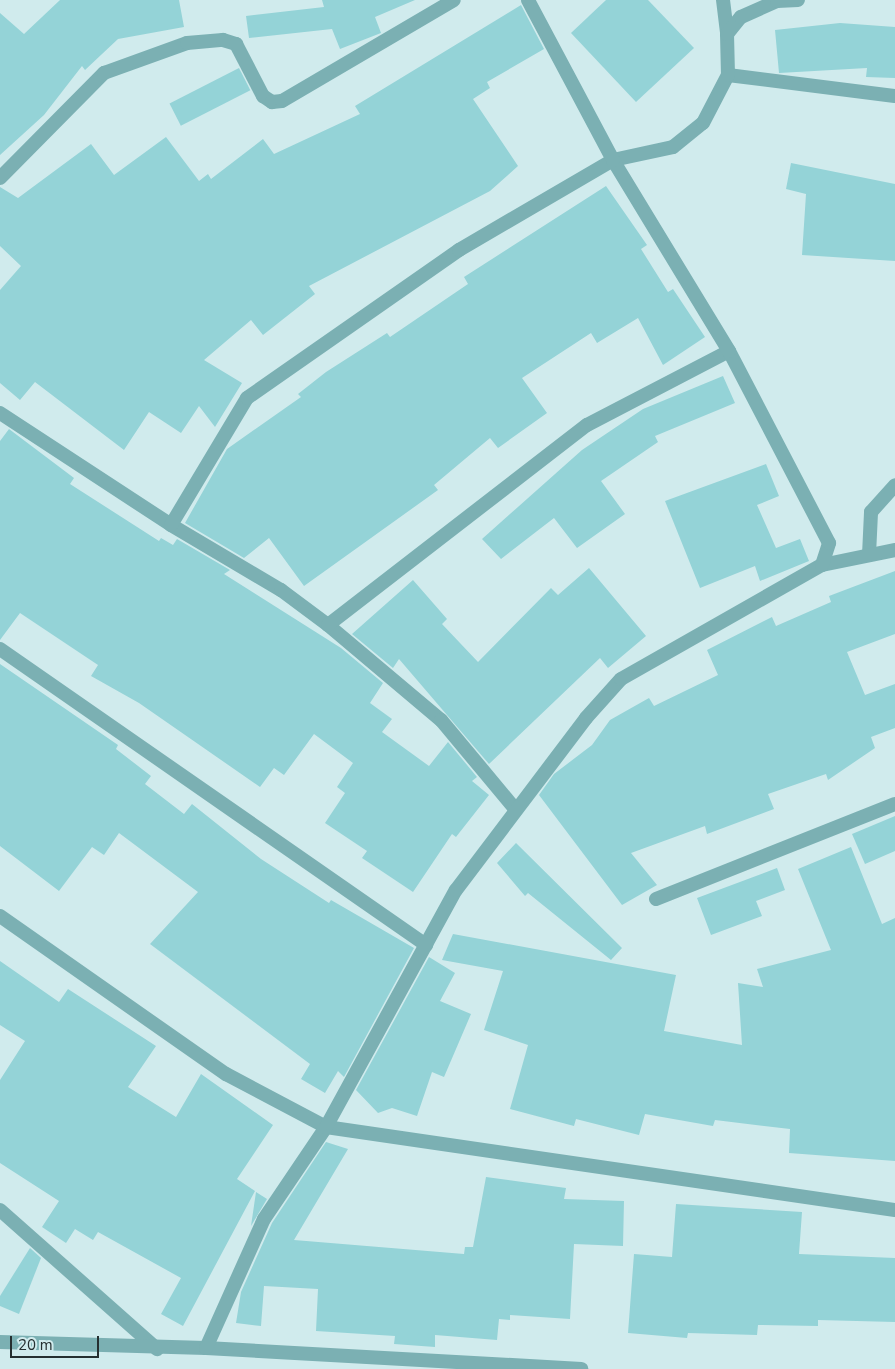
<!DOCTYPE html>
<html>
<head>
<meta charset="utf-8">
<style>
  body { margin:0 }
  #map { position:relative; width:895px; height:1369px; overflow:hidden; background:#d0ebed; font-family:"Nunito Sans",sans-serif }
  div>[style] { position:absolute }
  .building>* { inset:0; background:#94d3d7; transform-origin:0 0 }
  .minor>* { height:14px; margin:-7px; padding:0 7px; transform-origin:7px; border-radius:7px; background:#7bb0b3 }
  span { translate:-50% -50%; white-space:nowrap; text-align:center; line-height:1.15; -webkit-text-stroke:5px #d0ebed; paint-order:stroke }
  .scale { position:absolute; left:10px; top:1336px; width:89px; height:22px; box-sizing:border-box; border:2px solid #252f30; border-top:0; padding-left:6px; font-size:15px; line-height:18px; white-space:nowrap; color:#252f30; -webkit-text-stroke:4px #d0ebed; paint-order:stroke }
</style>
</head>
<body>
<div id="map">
  <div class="building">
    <div style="clip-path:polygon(60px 0,179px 0,184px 27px,118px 39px,85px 70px,82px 66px,44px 115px,0 155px,0 13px,24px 34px)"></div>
    <div style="clip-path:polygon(322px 0,415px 0,375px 17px,381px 33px,340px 49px,332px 29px,249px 38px,246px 16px,324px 7px)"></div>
    <div style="clip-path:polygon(606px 0,648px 0,694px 48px,636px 102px,571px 33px)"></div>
    <div style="clip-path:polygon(521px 5px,544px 49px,487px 82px,490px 88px,473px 99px,518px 166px,490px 191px,309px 286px,315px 294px,263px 335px,251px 320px,204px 360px,242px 383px,215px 427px,199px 406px,181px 433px,149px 412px,124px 450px,35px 382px,20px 400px,0 383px,0 290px,21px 266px,0 246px,0 187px,18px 198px,91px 144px,114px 175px,166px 137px,199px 181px,208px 174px,211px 179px,263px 139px,274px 154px,360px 114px,355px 106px)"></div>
    <div style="clip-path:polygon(840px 23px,895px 27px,895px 78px,866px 77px,867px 68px,779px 73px,775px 30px)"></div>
    <div style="left:239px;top:68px;width:25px;height:78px;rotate:63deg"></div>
    <div style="clip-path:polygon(791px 163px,895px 184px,895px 261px,802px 255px,806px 194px,786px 189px)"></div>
    <div style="clip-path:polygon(606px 186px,647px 245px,641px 249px,668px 292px,673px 289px,705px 337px,663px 365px,638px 318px,597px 343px,591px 333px,522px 378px,547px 413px,498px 448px,490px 438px,434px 485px,438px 490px,304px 586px,269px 538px,244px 558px,185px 523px,227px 449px,301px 397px,298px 394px,326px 372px,387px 333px,390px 337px,468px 284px,464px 277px)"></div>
    <div style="clip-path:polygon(723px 376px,735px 403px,655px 436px,658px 442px,601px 481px,625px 514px,577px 548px,554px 518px,501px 559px,482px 539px,582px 450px,643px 409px)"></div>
    <div style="clip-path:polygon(9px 429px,74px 478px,70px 484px,159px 541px,161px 538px,173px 545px,177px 539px,230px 570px,224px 574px,341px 648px,383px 683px,370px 703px,392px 719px,382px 732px,429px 766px,448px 742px,477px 777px,472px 781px,489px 795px,456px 837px,452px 834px,413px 892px,362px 858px,367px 851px,325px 823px,345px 793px,337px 787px,353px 763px,314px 734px,284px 775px,274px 768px,260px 787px,139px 703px,91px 676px,98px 665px,20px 613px,0 640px,0 441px)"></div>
    <div style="clip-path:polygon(766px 464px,779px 496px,757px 505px,776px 548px,800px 539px,809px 561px,760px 581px,755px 566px,700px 588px,665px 501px)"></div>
    <div style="clip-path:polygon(589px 568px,646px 636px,608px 668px,600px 658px,489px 764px,399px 659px,393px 668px,352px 634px,413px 580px,447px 619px,442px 624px,478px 662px,551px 588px,558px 595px)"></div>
    <div style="clip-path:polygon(895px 571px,895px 634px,847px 652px,865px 695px,895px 684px,895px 728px,871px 737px,875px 748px,828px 780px,826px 774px,768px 794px,774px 809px,707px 834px,705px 826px,631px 853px,657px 885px,622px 905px,539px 795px,554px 774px,592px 745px,610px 720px,633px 707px,649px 698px,654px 706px,718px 675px,707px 650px,772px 617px,776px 626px,831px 602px,829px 596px)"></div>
    <div style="clip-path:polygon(0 664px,118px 745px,116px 749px,151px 776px,145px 784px,184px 814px,192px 804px,261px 859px,329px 903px,331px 900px,414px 948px,344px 1077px,338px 1071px,325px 1093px,301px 1079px,310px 1064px,150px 944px,198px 892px,119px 833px,104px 855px,92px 847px,59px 891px,0 846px)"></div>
    <div style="clip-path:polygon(895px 816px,895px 851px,865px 864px,852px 834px)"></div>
    <div style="clip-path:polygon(516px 843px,622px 948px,611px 960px,528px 893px,525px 896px,497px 863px)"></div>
    <div style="clip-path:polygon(851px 847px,882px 924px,895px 918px,895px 1161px,789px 1153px,790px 1129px,715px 1120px,713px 1126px,645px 1114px,639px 1135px,576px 1119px,574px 1126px,510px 1109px,528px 1045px,484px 1030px,503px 971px,442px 960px,453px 934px,676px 975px,664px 1031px,742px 1045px,738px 983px,763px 987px,757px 969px,831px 950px,798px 869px)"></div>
    <div style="clip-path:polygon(777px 868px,785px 890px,756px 901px,762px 916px,711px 935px,697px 898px)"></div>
    <div style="clip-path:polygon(429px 957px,455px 973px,440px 1001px,471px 1014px,444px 1077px,432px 1072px,417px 1116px,392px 1108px,378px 1113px,356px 1090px)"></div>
    <div style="clip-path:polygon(0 961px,59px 1002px,68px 989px,156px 1046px,128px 1087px,176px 1117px,201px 1074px,273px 1125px,237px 1179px,255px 1191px,183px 1326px,161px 1314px,181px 1278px,98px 1232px,93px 1240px,75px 1229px,66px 1243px,42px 1227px,59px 1201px,0 1163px,0 1080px,25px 1041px,0 1025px)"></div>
    <div style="clip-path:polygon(326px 1142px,348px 1149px,294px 1240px,464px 1254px,465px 1247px,473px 1247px,486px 1177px,566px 1188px,564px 1199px,624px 1201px,623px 1246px,574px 1244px,570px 1319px,510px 1315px,510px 1320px,499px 1319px,497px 1340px,435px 1335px,435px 1347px,394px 1344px,395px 1336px,316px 1331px,318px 1289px,264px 1286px,261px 1326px,236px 1323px,241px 1292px,272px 1223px)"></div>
    <div style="clip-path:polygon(256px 1192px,267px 1199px,251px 1226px)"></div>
    <div style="clip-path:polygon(676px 1204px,802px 1212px,799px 1254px,895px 1258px,895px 1322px,818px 1320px,818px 1326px,758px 1325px,757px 1335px,688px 1333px,687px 1338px,628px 1333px,634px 1254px,672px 1257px)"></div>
    <div style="clip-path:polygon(30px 1248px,41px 1258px,19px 1314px,0 1306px,0 1296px)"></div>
  </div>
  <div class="minor">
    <div style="left:723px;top:0;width:34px;rotate:83deg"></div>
    <div style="left:728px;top:75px;width:168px;rotate:7.2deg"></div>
    <div style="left:0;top:178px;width:148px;rotate:-45.3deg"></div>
    <div style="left:104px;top:73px;width:88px;rotate:-19.9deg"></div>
    <div style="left:187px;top:43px;width:36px;rotate:-5deg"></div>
    <div style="left:223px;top:40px;width:14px;rotate:17deg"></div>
    <div style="left:236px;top:44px;width:59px;rotate:62.6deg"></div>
    <div style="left:263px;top:96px;width:11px;rotate:34deg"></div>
    <div style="left:272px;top:102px;width:10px;rotate:-6deg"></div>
    <div style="left:282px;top:101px;width:199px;rotate:-30.4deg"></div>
    <div style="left:0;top:413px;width:204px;rotate:33.2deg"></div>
    <div style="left:171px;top:525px;width:128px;rotate:30.6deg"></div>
    <div style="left:281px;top:590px;width:59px;rotate:36.7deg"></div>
    <div style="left:328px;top:625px;width:148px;rotate:40.1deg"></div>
    <div style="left:441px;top:720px;width:117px;rotate:50.2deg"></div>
    <div style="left:171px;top:525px;width:148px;rotate:-59.1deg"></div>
    <div style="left:247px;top:398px;width:259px;rotate:-34.9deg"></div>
    <div style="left:459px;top:250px;width:178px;rotate:-30.3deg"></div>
    <div style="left:613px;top:160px;width:61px;rotate:-12.2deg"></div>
    <div style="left:673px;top:147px;width:38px;rotate:-39deg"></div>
    <div style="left:703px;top:123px;width:54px;rotate:-62.5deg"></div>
    <div style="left:728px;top:75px;width:41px;rotate:-91.4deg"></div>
    <div style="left:727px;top:34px;width:22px;rotate:-51deg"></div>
    <div style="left:741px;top:17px;width:39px;rotate:-24deg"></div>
    <div style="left:777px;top:1px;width:21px;rotate:-3deg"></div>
    <div style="left:869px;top:555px;width:43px;rotate:-87.3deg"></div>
    <div style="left:871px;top:512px;width:36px;rotate:-48deg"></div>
    <div style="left:822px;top:565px;width:75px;rotate:-11.6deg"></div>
    <div style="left:328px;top:625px;width:327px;rotate:-37.7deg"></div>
    <div style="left:587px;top:425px;width:160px;rotate:-27.5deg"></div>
    <div style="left:0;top:649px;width:519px;rotate:34.79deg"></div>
    <div style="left:656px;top:899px;width:257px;rotate:-21.7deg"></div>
    <div style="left:0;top:916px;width:276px;rotate:35deg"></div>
    <div style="left:226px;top:1074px;width:113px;rotate:27.9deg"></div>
    <div style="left:326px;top:1127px;width:575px;rotate:8.3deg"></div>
    <div style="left:0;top:1210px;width:210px;rotate:41.5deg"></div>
    <div style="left:0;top:1342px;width:206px;rotate:1.7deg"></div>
    <div style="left:206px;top:1348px;width:376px;rotate:3.2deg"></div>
    <div style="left:206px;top:1348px;width:141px;rotate:-65.8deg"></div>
    <div style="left:264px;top:1219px;width:111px;rotate:-56deg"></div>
    <div style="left:326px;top:1127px;width:270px;rotate:-61.3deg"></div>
    <div style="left:456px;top:890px;width:216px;rotate:-52.9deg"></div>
    <div style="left:586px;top:718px;width:52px;rotate:-48.1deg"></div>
    <div style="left:621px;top:679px;width:231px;rotate:-29.6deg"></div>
    <div style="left:822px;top:565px;width:23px;rotate:-72deg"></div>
    <div style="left:829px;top:543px;width:216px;rotate:-117.5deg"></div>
    <div style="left:729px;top:351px;width:223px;rotate:-121.3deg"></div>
    <div style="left:613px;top:160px;width:181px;rotate:-118deg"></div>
  </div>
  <div class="scale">20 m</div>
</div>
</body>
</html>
